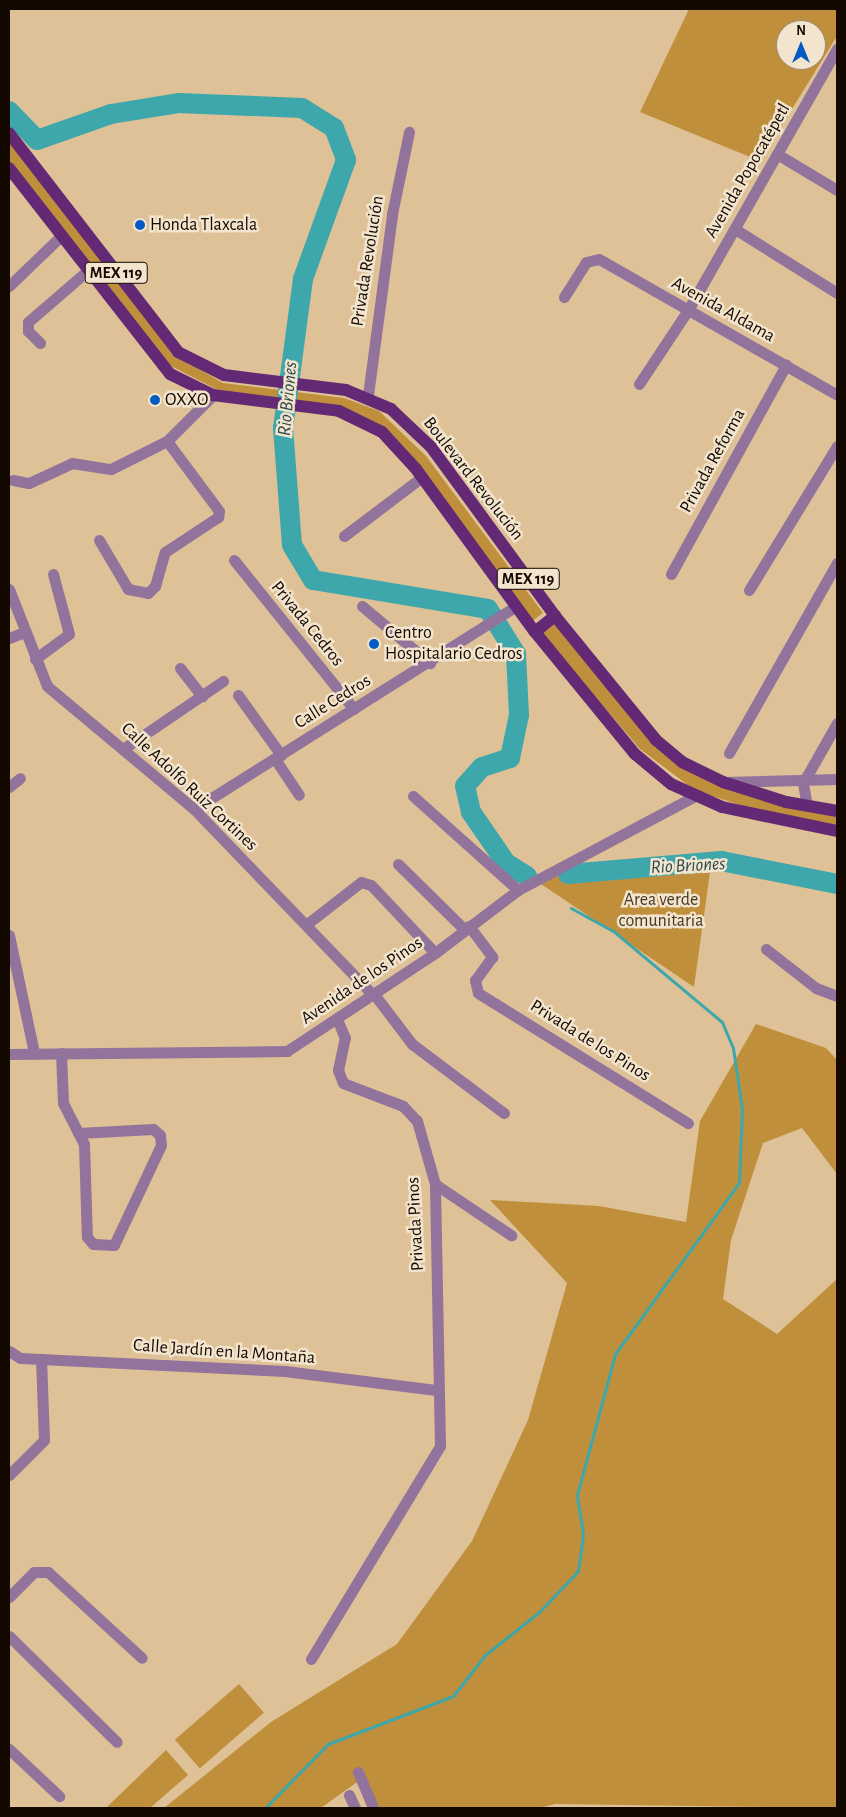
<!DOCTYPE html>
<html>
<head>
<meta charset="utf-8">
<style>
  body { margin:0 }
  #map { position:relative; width:846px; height:1817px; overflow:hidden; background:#dec196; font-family:"Alegreya Sans",sans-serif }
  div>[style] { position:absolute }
  .green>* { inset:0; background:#c08f3b; transform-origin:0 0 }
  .stream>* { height:3px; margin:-1.5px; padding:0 1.5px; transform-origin:1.5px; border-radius:1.5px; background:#3ea7ab }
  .river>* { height:20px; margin:-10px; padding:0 10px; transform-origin:10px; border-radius:10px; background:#3ea7ab }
  .street>* { height:11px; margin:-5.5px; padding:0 5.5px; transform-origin:5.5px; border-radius:5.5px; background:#92739c }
  .primary>* { height:12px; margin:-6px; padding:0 6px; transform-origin:6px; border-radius:6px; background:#642975 }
  .dots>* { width:14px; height:14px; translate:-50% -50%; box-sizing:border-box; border:2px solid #f3e4ce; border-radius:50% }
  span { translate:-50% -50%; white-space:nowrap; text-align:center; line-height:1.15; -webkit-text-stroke:5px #f3e4ce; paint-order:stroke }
  .shield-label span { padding:1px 4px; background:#f3e4ce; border:1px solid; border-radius:4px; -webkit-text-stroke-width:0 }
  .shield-label { font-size:16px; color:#130900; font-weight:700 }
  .street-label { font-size:18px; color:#130900 }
  .poi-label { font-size:18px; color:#130900 }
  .left { translate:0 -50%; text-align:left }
  .park-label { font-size:18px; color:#453823 }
  .water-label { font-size:19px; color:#2b4a4b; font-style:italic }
  .frame { position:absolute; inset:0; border:10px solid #130900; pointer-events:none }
  .north { position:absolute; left:776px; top:20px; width:50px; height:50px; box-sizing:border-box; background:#f3e4ce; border:1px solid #998c7c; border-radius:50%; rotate:0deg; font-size:14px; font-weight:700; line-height:20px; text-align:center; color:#130900 }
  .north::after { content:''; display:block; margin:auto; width:18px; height:22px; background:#025bc4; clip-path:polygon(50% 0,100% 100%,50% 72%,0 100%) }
</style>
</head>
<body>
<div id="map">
  <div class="green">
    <div style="clip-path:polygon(evenodd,689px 9px,837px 9px,837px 36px,760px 161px,640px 112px,689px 9px,786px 30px,816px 30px,816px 60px,786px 60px,786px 30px)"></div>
    <div style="clip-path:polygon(9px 138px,176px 356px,223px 383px,344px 398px,379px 411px,426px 456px,543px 613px,532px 621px,419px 468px,366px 419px,216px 389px,169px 365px,9px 161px)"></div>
    <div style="clip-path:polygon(554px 623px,681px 764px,837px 813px,837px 828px,761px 812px,694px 790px,676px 776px,640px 749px,540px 632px)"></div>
    <div style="clip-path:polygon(711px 865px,694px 987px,538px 882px,546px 877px)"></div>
    <div style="clip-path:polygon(756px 1024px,826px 1048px,837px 1060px,837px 1174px,802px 1128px,763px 1143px,731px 1240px,723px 1299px,777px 1334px,837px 1279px,837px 1808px,555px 1804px,539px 1808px,378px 1808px,364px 1777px,321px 1808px,164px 1808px,271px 1722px,397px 1644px,472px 1541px,528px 1420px,567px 1283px,490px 1200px,599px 1206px,686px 1222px,700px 1121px)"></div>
    <div style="left:239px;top:1684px;width:38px;height:85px;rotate:49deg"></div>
    <div style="clip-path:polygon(166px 1750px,188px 1775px,150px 1808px,106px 1808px)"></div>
  </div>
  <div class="stream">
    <div style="left:265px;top:1808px;width:90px;rotate:-45.5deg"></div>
    <div style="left:328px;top:1744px;width:134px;rotate:-21deg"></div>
    <div style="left:453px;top:1696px;width:52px;rotate:-52deg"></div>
    <div style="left:485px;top:1655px;width:69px;rotate:-38.5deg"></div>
    <div style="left:539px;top:1612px;width:57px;rotate:-46.4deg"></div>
    <div style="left:578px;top:1571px;width:37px;rotate:-82deg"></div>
    <div style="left:583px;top:1534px;width:39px;rotate:-99deg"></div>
    <div style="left:577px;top:1495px;width:146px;rotate:-74.9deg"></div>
    <div style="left:615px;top:1354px;width:211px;rotate:-54.1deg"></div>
    <div style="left:739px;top:1183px;width:74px;rotate:-87.7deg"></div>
    <div style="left:742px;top:1109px;width:62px;rotate:-98.4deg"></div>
    <div style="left:733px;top:1048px;width:28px;rotate:-113deg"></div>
    <div style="left:722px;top:1022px;width:142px;rotate:-140.1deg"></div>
    <div style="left:613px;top:931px;width:48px;rotate:-151.3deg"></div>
  </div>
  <div class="river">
    <div style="left:9px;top:111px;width:40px;rotate:46deg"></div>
    <div style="left:37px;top:140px;width:78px;rotate:-19.4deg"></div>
    <div style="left:111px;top:114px;width:68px;rotate:-9.3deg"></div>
    <div style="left:178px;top:103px;width:124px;rotate:2.3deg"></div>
    <div style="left:302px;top:108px;width:38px;rotate:32deg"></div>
    <div style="left:334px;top:128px;width:34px;rotate:69deg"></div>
    <div style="left:346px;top:160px;width:127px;rotate:109.9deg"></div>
    <div style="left:303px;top:279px;width:150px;rotate:97.6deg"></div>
    <div style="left:283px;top:428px;width:117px;rotate:85.6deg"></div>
    <div style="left:292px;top:545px;width:41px;rotate:59deg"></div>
    <div style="left:313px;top:580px;width:177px;rotate:9.4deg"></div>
    <div style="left:488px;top:609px;width:53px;rotate:58.1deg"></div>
    <div style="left:516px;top:654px;width:61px;rotate:87.2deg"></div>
    <div style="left:519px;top:715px;width:44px;rotate:101.8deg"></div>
    <div style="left:510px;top:758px;width:29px;rotate:162deg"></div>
    <div style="left:482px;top:767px;width:25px;rotate:132deg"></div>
    <div style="left:465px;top:786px;width:27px;rotate:77deg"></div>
    <div style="left:471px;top:812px;width:62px;rotate:55.5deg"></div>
    <div style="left:506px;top:863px;width:25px;rotate:32deg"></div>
    <div style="left:568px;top:874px;width:154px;rotate:-4.9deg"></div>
    <div style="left:721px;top:861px;width:118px;rotate:11.2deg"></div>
  </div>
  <div class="street">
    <div style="left:777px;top:154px;width:70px;rotate:31deg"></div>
    <div style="left:735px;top:229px;width:120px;rotate:32.1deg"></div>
    <div style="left:9px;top:286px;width:71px;rotate:-43.9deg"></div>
    <div style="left:564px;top:297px;width:41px;rotate:-57.8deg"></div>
    <div style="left:586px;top:262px;width:13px;rotate:-13deg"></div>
    <div style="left:599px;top:259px;width:274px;rotate:29.7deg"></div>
    <div style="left:40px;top:343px;width:17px;rotate:-135deg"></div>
    <div style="left:28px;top:331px;width:9px;rotate:-90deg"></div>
    <div style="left:28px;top:322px;width:77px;rotate:-40.8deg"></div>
    <div style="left:639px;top:384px;width:89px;rotate:-56.5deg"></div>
    <div style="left:688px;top:310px;width:301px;rotate:-60.3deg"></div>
    <div style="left:368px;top:395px;width:183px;rotate:-82.4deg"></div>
    <div style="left:392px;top:214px;width:84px;rotate:-78.3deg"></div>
    <div style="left:13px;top:480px;width:16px;rotate:11deg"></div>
    <div style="left:29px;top:483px;width:47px;rotate:-24.9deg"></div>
    <div style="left:72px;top:463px;width:39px;rotate:9deg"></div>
    <div style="left:111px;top:469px;width:63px;rotate:-26.6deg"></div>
    <div style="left:167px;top:441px;width:65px;rotate:-45deg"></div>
    <div style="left:344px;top:536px;width:98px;rotate:-37.1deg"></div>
    <div style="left:99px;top:540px;width:57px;rotate:59.4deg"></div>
    <div style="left:128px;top:589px;width:20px;rotate:11deg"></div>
    <div style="left:148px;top:593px;width:10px;rotate:-45deg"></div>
    <div style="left:155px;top:586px;width:35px;rotate:-74deg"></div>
    <div style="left:165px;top:552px;width:64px;rotate:-33.4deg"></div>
    <div style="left:218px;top:517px;width:6px;rotate:-81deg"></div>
    <div style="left:219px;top:511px;width:87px;rotate:-126.6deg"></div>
    <div style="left:234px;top:560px;width:191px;rotate:51.2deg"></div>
    <div style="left:671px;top:574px;width:239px;rotate:-61.2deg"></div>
    <div style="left:9px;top:589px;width:104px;rotate:68.6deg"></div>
    <div style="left:47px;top:686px;width:192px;rotate:39.9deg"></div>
    <div style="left:194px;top:809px;width:258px;rotate:46.1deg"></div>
    <div style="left:749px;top:590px;width:169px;rotate:-58.6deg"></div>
    <div style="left:362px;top:606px;width:89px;rotate:40deg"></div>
    <div style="left:9px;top:638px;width:17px;rotate:-21deg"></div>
    <div style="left:35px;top:659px;width:42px;rotate:-36.3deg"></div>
    <div style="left:69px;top:634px;width:62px;rotate:-104.9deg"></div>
    <div style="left:180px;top:668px;width:36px;rotate:52deg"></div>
    <div style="left:238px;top:695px;width:74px;rotate:54.4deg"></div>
    <div style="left:123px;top:749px;width:121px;rotate:-34.2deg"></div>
    <div style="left:729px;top:753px;width:219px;rotate:-60.4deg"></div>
    <div style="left:275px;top:759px;width:43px;rotate:56.3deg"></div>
    <div style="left:724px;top:782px;width:113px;rotate:-1.5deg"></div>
    <div style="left:9px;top:787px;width:14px;rotate:-39deg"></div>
    <div style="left:413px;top:796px;width:141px;rotate:41.8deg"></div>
    <div style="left:807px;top:806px;width:23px;rotate:-100deg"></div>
    <div style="left:803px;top:783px;width:69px;rotate:-60.5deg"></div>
    <div style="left:194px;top:809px;width:379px;rotate:-32.2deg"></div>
    <div style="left:398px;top:864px;width:94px;rotate:44.6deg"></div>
    <div style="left:307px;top:924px;width:68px;rotate:-37.9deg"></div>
    <div style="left:361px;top:882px;width:10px;rotate:17deg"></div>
    <div style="left:371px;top:885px;width:93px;rotate:46.7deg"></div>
    <div style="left:469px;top:926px;width:39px;rotate:53deg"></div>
    <div style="left:492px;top:957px;width:29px;rotate:126deg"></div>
    <div style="left:475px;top:980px;width:13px;rotate:77deg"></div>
    <div style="left:478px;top:993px;width:247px;rotate:31.8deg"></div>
    <div style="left:9px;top:935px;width:121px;rotate:78deg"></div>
    <div style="left:766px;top:949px;width:63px;rotate:38deg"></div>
    <div style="left:816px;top:988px;width:22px;rotate:21deg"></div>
    <div style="left:374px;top:994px;width:63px;rotate:52.8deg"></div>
    <div style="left:412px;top:1044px;width:115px;rotate:36.9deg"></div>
    <div style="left:61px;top:1053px;width:50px;rotate:87.7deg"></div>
    <div style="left:63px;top:1103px;width:46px;rotate:62.9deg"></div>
    <div style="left:84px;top:1144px;width:93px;rotate:88.2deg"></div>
    <div style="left:87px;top:1237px;width:9px;rotate:49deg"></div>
    <div style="left:93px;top:1244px;width:21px;rotate:3deg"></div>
    <div style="left:114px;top:1245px;width:110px;rotate:-64.8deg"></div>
    <div style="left:161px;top:1145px;width:10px;rotate:-96deg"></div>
    <div style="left:160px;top:1135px;width:9px;rotate:-139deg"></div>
    <div style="left:153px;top:1129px;width:75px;rotate:176.9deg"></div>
    <div style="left:9px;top:1054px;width:278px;rotate:-0.6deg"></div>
    <div style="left:287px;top:1051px;width:178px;rotate:-33.5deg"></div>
    <div style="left:435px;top:953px;width:104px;rotate:-37.2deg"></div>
    <div style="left:518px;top:890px;width:198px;rotate:-28deg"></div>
    <div style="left:435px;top:1184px;width:92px;rotate:33.9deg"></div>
    <div style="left:9px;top:1351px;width:13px;rotate:32deg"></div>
    <div style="left:20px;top:1358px;width:265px;rotate:2.8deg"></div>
    <div style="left:285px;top:1371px;width:152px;rotate:7.2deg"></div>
    <div style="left:9px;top:1475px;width:49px;rotate:-45deg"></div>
    <div style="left:44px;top:1440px;width:81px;rotate:-92.1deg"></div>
    <div style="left:9px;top:1597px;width:35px;rotate:-45deg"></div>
    <div style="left:34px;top:1572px;width:14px"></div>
    <div style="left:48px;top:1572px;width:127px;rotate:42.5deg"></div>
    <div style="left:9px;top:1636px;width:151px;rotate:44.5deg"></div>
    <div style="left:311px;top:1659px;width:249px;rotate:-58.8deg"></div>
    <div style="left:440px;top:1446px;width:262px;rotate:-91.1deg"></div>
    <div style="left:435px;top:1184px;width:66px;rotate:-105.9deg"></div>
    <div style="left:417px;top:1121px;width:21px;rotate:-133deg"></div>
    <div style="left:403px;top:1106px;width:64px;rotate:-159deg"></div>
    <div style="left:343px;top:1083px;width:14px;rotate:-111deg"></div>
    <div style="left:338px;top:1070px;width:33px;rotate:-78deg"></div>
    <div style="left:345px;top:1038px;width:21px;rotate:-113deg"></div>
    <div style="left:9px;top:1749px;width:69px;rotate:43.2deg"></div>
    <div style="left:358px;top:1772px;width:39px;rotate:67deg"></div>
    <div style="left:349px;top:1795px;width:14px;rotate:65deg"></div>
  </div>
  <div class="primary">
    <div style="left:9px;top:133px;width:277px;rotate:52.3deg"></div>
    <div style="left:178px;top:352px;width:51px;rotate:26.6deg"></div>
    <div style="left:224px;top:375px;width:123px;rotate:7deg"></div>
    <div style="left:346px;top:390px;width:49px;rotate:22.9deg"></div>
    <div style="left:391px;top:409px;width:55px;rotate:43.5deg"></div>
    <div style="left:431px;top:447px;width:210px;rotate:53.7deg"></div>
    <div style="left:555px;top:616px;width:160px;rotate:50.8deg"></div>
    <div style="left:656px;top:740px;width:34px;rotate:40deg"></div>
    <div style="left:682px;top:762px;width:46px;rotate:26deg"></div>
    <div style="left:723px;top:782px;width:66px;rotate:17.6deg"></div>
    <div style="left:786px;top:802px;width:52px;rotate:10deg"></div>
    <div style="left:9px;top:168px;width:261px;rotate:52deg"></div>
    <div style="left:170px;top:374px;width:48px;rotate:26deg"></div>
    <div style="left:213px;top:395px;width:127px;rotate:7.2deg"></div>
    <div style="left:339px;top:411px;width:48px;rotate:26deg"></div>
    <div style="left:382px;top:432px;width:50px;rotate:47.4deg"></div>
    <div style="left:416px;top:469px;width:202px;rotate:53.9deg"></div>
    <div style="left:535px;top:632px;width:158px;rotate:50.7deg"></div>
    <div style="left:635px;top:754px;width:47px;rotate:39.8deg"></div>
    <div style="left:671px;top:784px;width:56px;rotate:24.3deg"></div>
    <div style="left:722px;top:807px;width:117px;rotate:11.8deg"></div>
    <div style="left:535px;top:632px;width:26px;rotate:-39deg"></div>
  </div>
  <div class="dots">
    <div style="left:140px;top:225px;background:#025bc4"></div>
    <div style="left:155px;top:400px;background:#025bc4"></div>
    <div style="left:374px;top:644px;background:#025bc4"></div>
  </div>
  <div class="shield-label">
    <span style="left:116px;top:273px">MEX 119</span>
    <span style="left:528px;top:579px">MEX 119</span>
  </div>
  <div class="street-label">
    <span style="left:748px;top:171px;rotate:-60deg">Avenida Popocatépetl</span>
    <span style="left:368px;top:261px;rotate:-81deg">Privada Revolución</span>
    <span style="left:723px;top:310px;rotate:29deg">Avenida Aldama</span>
    <span style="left:713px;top:461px;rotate:-61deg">Privada Reforma</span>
    <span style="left:473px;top:479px;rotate:52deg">Boulevard Revolución</span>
    <span style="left:307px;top:624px;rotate:51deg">Privada Cedros</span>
    <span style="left:333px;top:702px;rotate:-32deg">Calle Cedros</span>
    <span style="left:189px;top:787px;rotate:43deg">Calle Adolfo Ruiz Cortines</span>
    <span style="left:362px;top:981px;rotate:-34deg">Avenida de los Pinos</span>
    <span style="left:590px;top:1041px;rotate:32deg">Privada de los Pinos</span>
    <span style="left:416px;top:1224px;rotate:-93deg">Privada Pinos</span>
    <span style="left:224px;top:1352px;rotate:4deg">Calle Jardín en la Montaña</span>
  </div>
  <div class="poi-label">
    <span class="left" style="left:150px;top:225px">Honda Tlaxcala</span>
    <span class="left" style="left:165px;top:400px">OXXO</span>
    <span class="left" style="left:385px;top:644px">Centro<br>Hospitalario Cedros</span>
  </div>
  <div class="park-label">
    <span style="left:661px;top:911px">Area verde<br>comunitaria</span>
  </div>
  <div class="water-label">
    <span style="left:288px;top:399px;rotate:-85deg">Rio Briones</span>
    <span style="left:688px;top:866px;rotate:-3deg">Rio Briones</span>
  </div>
  <div class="frame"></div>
  <div class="north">N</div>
</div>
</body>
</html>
